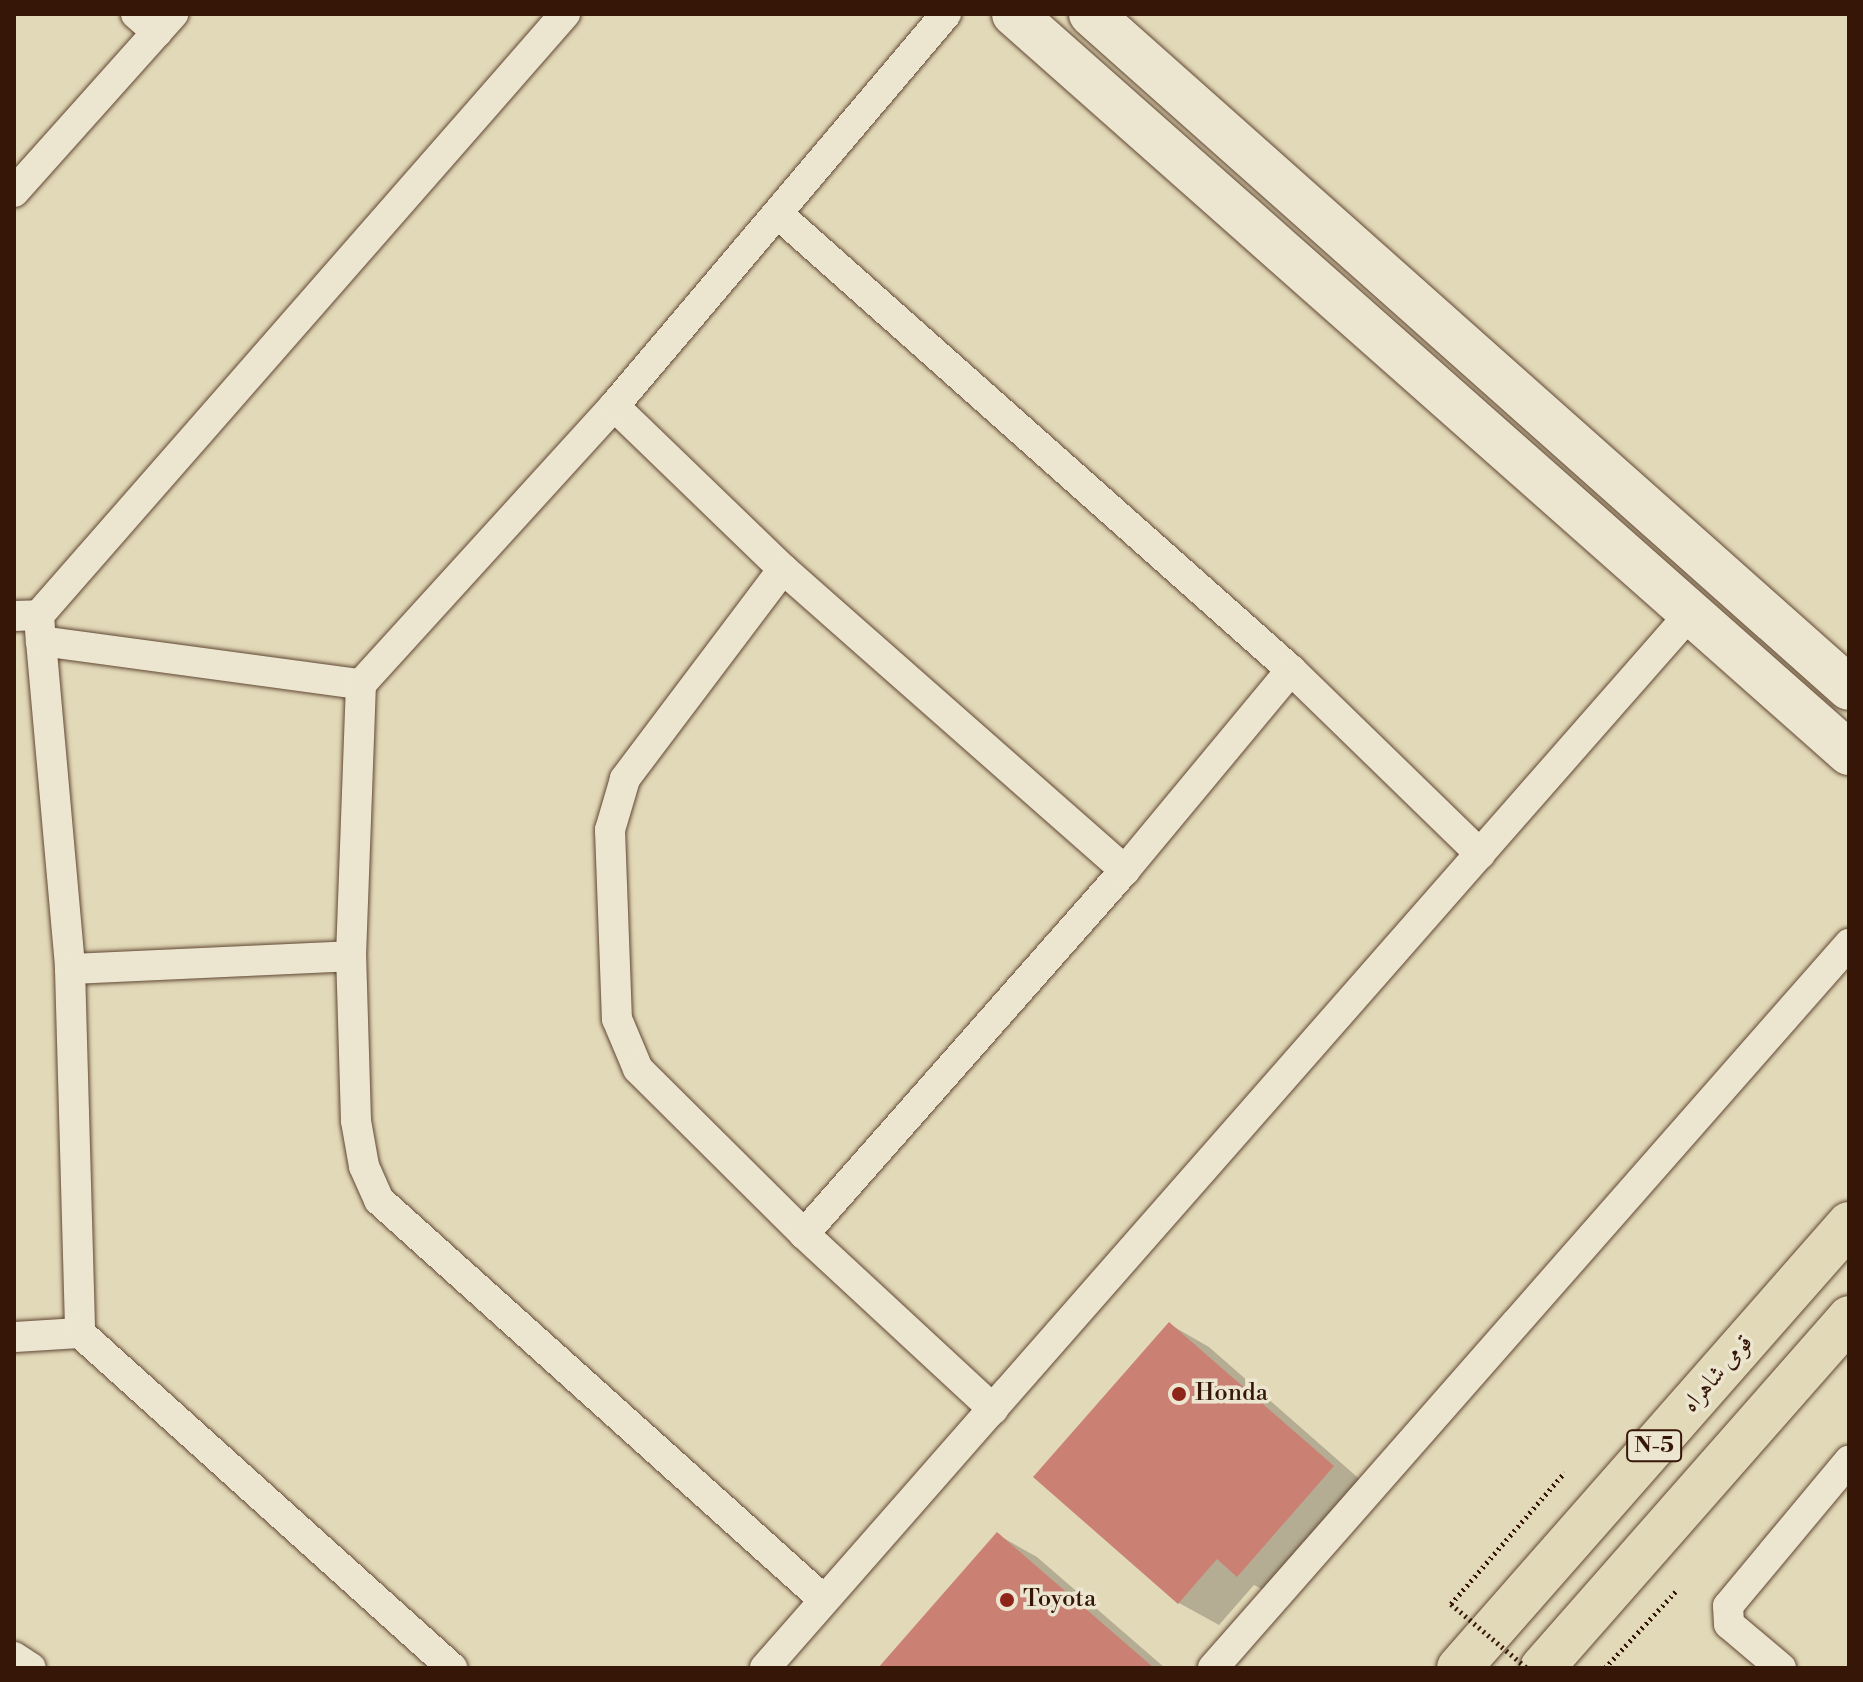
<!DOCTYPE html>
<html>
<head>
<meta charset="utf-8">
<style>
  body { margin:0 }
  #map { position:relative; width:1863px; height:1682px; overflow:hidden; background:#e2d9b8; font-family:"Libre Bodoni",Amiri,serif }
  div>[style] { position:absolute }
  .shadow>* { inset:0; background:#0003 }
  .building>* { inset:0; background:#ca8073 }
  .path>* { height:5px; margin-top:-2.5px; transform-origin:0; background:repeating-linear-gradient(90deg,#361607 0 2px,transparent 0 6px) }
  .roads { filter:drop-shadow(0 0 2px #614733) drop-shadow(0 0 2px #614733) }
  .street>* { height:30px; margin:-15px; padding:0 15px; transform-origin:15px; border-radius:15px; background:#ece6d1 }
  .secondary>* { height:44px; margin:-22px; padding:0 22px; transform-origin:22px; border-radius:22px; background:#ece6d1 }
  .highway>* { height:44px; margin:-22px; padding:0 22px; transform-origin:22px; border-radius:22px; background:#e2d9b8 }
  .path-bridge>* { height:5px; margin-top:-2.5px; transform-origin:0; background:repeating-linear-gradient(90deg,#361607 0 2px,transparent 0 6px) }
  .dots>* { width:22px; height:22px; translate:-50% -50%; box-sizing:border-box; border:4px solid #ece6d1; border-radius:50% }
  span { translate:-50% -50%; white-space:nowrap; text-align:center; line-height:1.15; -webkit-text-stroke:7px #ece6d1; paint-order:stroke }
  .shield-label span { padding:2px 6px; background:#ece6d1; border:2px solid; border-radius:6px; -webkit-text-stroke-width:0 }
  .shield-label { font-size:22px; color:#361607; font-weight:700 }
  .street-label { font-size:24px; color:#361607 }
  .poi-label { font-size:24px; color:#361607 }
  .left { translate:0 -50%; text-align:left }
  .frame { position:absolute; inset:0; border:16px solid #361607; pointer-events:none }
</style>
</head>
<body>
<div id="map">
  <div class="shadow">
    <div style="clip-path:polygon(1169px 1324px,1209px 1347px,1372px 1490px,1278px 1598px,1254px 1585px,1219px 1625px,1179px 1603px,1035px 1477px)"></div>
    <div style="clip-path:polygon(998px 1535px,1037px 1557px,1165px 1668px,881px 1668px)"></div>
  </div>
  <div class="building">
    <div style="clip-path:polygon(1169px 1322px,1334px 1466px,1237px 1577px,1217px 1559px,1178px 1604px,1033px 1477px)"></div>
    <div style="clip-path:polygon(997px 1532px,1154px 1668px,878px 1668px)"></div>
  </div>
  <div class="path">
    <div style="left:1451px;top:1604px;width:174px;rotate:-49.2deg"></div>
    <div style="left:1605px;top:1668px;width:106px;rotate:-47.3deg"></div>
  </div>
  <div class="roads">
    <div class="street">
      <div style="left:136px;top:14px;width:28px;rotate:41deg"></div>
      <div style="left:14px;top:192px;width:239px;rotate:-48.2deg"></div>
      <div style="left:778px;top:214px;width:686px;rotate:41.63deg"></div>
      <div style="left:1291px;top:670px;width:264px;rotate:44.2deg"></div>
      <div style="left:614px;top:406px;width:235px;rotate:44deg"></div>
      <div style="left:783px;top:569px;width:456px;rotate:41.4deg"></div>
      <div style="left:783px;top:569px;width:263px;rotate:127deg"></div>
      <div style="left:625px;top:779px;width:53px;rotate:106.4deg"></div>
      <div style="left:610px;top:830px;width:189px;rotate:87.9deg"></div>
      <div style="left:617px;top:1019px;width:54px;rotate:67.2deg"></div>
      <div style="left:638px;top:1069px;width:234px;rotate:44.8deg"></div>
      <div style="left:804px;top:1234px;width:258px;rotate:42.8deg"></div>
      <div style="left:39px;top:615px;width:799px;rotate:-48.81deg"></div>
      <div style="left:14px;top:616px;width:25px;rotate:-2deg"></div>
      <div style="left:39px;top:615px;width:26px;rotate:86deg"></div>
      <div style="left:41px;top:641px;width:329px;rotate:84.9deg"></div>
      <div style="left:70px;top:969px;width:364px;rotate:88.4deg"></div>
      <div style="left:41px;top:641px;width:323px;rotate:7.7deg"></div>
      <div style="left:70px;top:969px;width:281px;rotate:-2.6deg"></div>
      <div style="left:804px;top:1234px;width:485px;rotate:-48.6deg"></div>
      <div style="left:1125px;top:870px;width:260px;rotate:-50.3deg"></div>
      <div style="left:14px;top:1337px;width:66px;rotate:-3.5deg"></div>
      <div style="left:80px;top:1333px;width:501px;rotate:42deg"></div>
      <div style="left:824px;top:1600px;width:598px;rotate:-138.05deg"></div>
      <div style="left:379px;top:1200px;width:37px;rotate:-114deg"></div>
      <div style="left:364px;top:1166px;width:46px;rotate:-100.1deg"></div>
      <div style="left:356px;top:1121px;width:165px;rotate:-91.7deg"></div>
      <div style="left:351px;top:956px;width:272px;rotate:-87.9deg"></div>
      <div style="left:361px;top:684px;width:376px;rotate:-47.7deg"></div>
      <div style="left:614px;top:406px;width:514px;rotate:-49.74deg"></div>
      <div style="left:14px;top:1657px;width:20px;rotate:33deg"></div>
      <div style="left:765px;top:1668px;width:1402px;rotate:-48.73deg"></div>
      <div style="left:1213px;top:1668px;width:964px;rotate:-48.7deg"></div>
      <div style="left:1781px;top:1668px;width:68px;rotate:-139.8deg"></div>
      <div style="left:1729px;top:1624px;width:18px;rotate:-93deg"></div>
      <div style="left:1728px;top:1606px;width:189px;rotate:-50.2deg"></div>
    </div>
    <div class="secondary">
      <div style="left:1014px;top:14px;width:1115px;rotate:41.51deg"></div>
      <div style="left:1091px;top:14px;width:1014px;rotate:41.64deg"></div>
    </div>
    <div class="highway">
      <div style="left:1459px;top:1668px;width:591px;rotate:-48.7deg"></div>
      <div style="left:1542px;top:1668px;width:466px;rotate:-48.7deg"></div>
    </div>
  </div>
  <div class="path-bridge">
    <div style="left:1451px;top:1604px;width:99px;rotate:40.1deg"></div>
  </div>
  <div class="dots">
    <div style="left:1179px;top:1394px;background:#8f2418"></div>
    <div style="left:1007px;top:1600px;background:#8f2418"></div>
  </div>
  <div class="shield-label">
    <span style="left:1654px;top:1446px">N-5</span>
  </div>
  <div class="street-label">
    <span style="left:1718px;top:1374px;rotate:-49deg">قومی شاہراہ</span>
  </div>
  <div class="poi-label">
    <span class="left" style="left:1195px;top:1394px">Honda</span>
    <span class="left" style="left:1023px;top:1600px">Toyota</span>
  </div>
  <div class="frame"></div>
</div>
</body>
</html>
